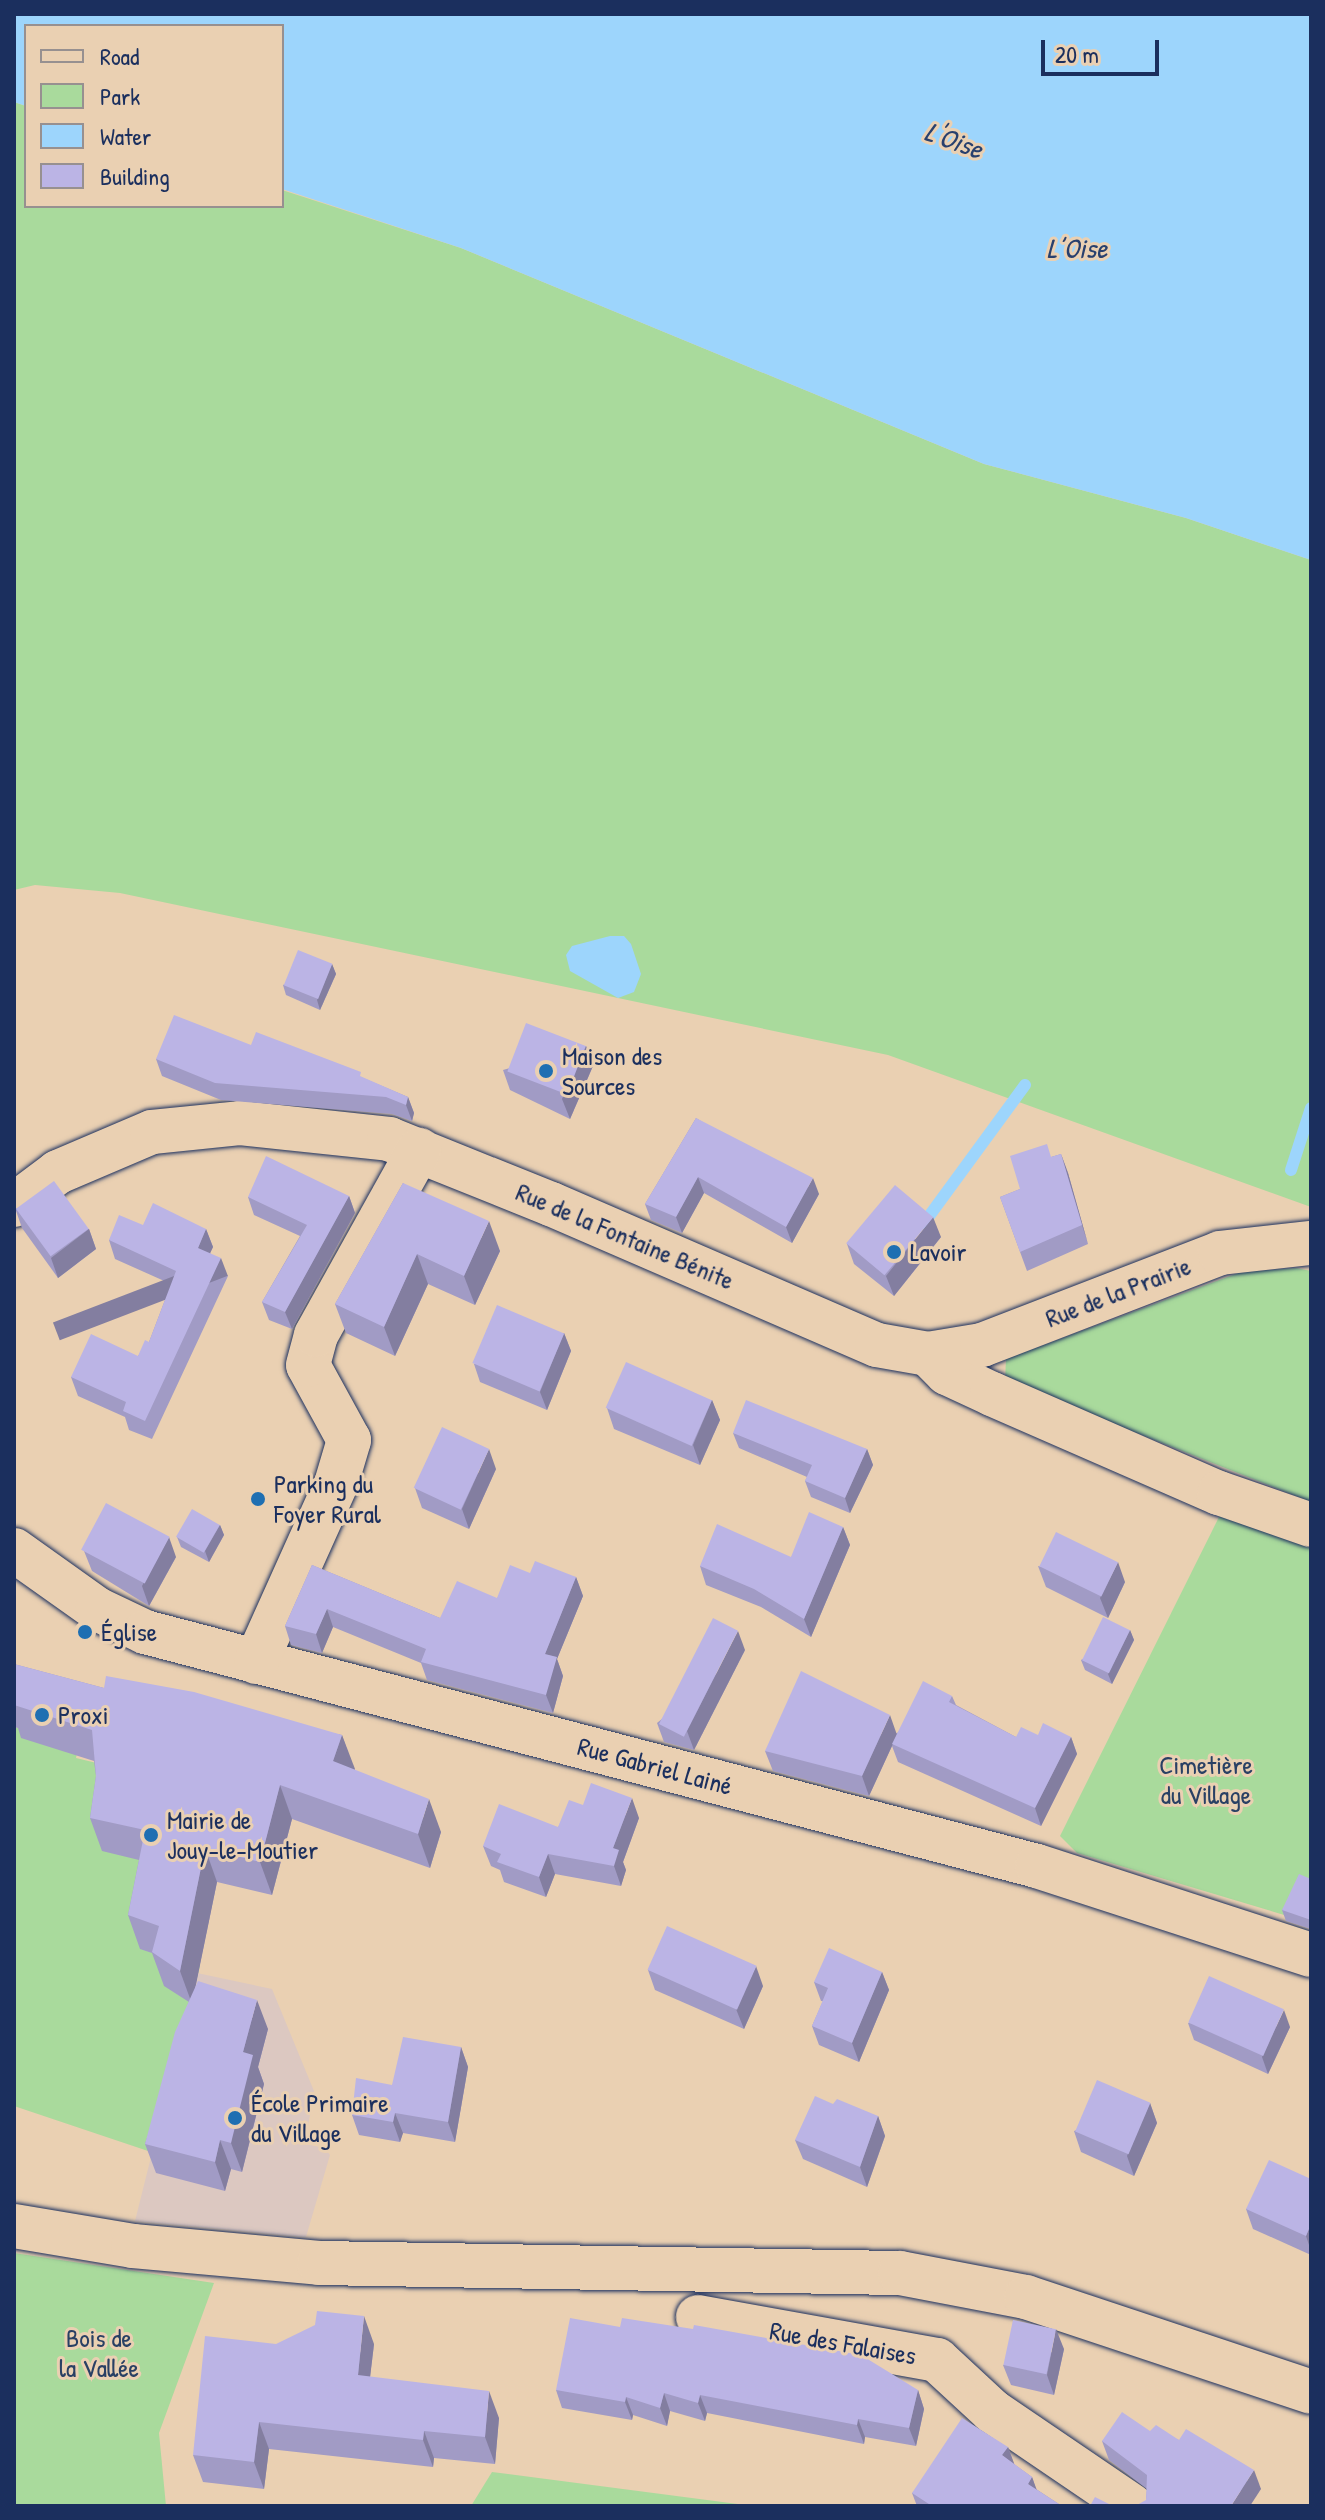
<!DOCTYPE html>
<html>
<head>
<meta charset="utf-8">
<style>
  body { margin:0 }
  #map { position:relative; width:1325px; height:2520px; overflow:hidden; background:#ead0b2; font-family:"Patrick Hand",sans-serif }
  div>[style] { position:absolute }
  .built>* { inset:0; background:#dcc8c1 }
  .green>* { inset:0; background:#a9da9c }
  .water>* { inset:0; background:#9dd5fc }
  .stream>* { height:12px; margin:-6px; padding:0 6px; transform-origin:6px; border-radius:6px; background:#9dd5fc }
  .roads { filter:drop-shadow(0 0 2px #1b2f5e) drop-shadow(0 0 2px #1b2f5e) }
  .minor>* { height:44px; margin:-22px; padding:0 22px; transform-origin:22px; border-radius:22px; background:#ead0b2 }
  .wall>* { inset:0; background:#a19bc5 }
  .shaded-wall>* { inset:0; background:#837ea0; transform-origin:0 0 }
  .building>* { inset:0; background:#bbb4e5; transform-origin:0 0 }
  .dots>* { width:22px; height:22px; translate:-50% -50%; box-sizing:border-box; border:4px solid #ead0b2; border-radius:50% }
  span { translate:-50% -50%; white-space:nowrap; text-align:center; line-height:1.15; -webkit-text-stroke:6px #ead0b2; paint-order:stroke }
  .poi-label { font-size:26px; color:#1b2f5e }
  .left { translate:0 -50%; text-align:left }
  .street-label { font-size:26px; color:#1b2f5e }
  .park-label { font-size:26px; color:#294064 }
  .water-label { font-size:28px; color:#28406e; font-style:italic }
  .frame { position:absolute; inset:0; border:16px solid #1b2f5e; pointer-events:none }
  .legend { position:absolute; left:24px; top:24px; width:260px; height:184px; box-sizing:border-box; background:#ead0b2; border:2px solid #979090; margin:0; padding:10px 14px; list-style:none; font-size:24px; color:#1b2f5e }
  .legend li { display:flex; align-items:center; gap:16px; height:40px }
  .legend b { width:40px; border:2px solid #979090 }
  .scale { position:absolute; left:1041px; top:40px; width:118px; height:36px; box-sizing:border-box; border:4px solid #1b2f5e; border-top:0; padding-left:10px; font-size:24px; line-height:28px; white-space:nowrap; color:#1b2f5e; -webkit-text-stroke:6px #ead0b2; paint-order:stroke }
</style>
</head>
<body>
<div id="map">
  <div class="built">
    <div style="clip-path:polygon(197px 1973px,272px 1989px,314px 2091px,305px 2144px,325px 2148px,330px 2155px,306px 2237px,135px 2221px)"></div>
  </div>
  <div class="green">
    <div style="clip-path:polygon(14px 102px,26px 106px,26px 206px,282px 206px,282px 190px,461px 248px,984px 464px,1186px 518px,1311px 560px,1311px 1207px,888px 1055px,120px 893px,35px 885px,14px 890px)"></div>
    <div style="clip-path:polygon(1296px 1268px,1311px 1271px,1311px 1502px,1005px 1381px,1006px 1359px,1241px 1272px)"></div>
    <div style="clip-path:polygon(1223px 1509px,1311px 1541px,1311px 1923px,1077px 1853px,1060px 1836px)"></div>
    <div style="clip-path:polygon(14px 1727px,79px 1744px,76px 1758px,109px 1766px,168px 1866px,151px 1952px,200px 1966px,151px 2152px,14px 2106px)"></div>
    <div style="clip-path:polygon(14px 2253px,214px 2283px,159px 2433px,166px 2506px,14px 2506px)"></div>
    <div style="clip-path:polygon(492px 2472px,753px 2506px,471px 2506px)"></div>
  </div>
  <div class="water">
    <div style="clip-path:polygon(14px 14px,1311px 16px,1311px 560px,1186px 518px,984px 464px,461px 248px,282px 189px,282px 26px,26px 26px,26px 106px,14px 102px)"></div>
    <div style="clip-path:polygon(610px 936px,624px 936px,631px 944px,641px 974px,634px 992px,618px 998px,570px 971px,566px 955px,572px 946px)"></div>
  </div>
  <div class="stream">
    <div style="left:1291px;top:1170px;width:65px;rotate:-72.1deg"></div>
    <div style="left:924px;top:1223px;width:171px;rotate:-53.8deg"></div>
  </div>
  <div class="roads">
    <div class="minor">
      <div style="left:14px;top:1205px;width:55px;rotate:-36.9deg"></div>
      <div style="left:58px;top:1172px;width:102px;rotate:-23.1deg"></div>
      <div style="left:152px;top:1132px;width:88px;rotate:-5.8deg"></div>
      <div style="left:240px;top:1123px;width:150px;rotate:6.1deg"></div>
      <div style="left:389px;top:1139px;width:175px;rotate:21.9deg"></div>
      <div style="left:551px;top:1204px;width:355px;rotate:23.4deg"></div>
      <div style="left:877px;top:1345px;width:52px;rotate:10deg"></div>
      <div style="left:928px;top:1354px;width:27px;rotate:45deg"></div>
      <div style="left:947px;top:1373px;width:50px;rotate:25deg"></div>
      <div style="left:992px;top:1394px;width:248px;rotate:23.6deg"></div>
      <div style="left:1219px;top:1493px;width:97px;rotate:19.2deg"></div>
      <div style="left:928px;top:1354px;width:55px;rotate:-9.5deg"></div>
      <div style="left:982px;top:1345px;width:255px;rotate:-21.1deg"></div>
      <div style="left:1220px;top:1253px;width:92px;rotate:-6.3deg"></div>
      <div style="left:14px;top:1550px;width:102px;rotate:35.4deg"></div>
      <div style="left:97px;top:1609px;width:53px;rotate:25.6deg"></div>
      <div style="left:145px;top:1632px;width:922px;rotate:14.7deg"></div>
      <div style="left:1037px;top:1866px;width:288px;rotate:18deg"></div>
      <div style="left:256px;top:1662px;width:195px;rotate:-65.8deg"></div>
      <div style="left:336px;top:1484px;width:46px;rotate:-73.5deg"></div>
      <div style="left:349px;top:1440px;width:85px;rotate:-118.7deg"></div>
      <div style="left:308px;top:1365px;width:31px;rotate:-75deg"></div>
      <div style="left:316px;top:1335px;width:212px;rotate:-60.9deg"></div>
      <div style="left:14px;top:2226px;width:121px;rotate:9.5deg"></div>
      <div style="left:133px;top:2246px;width:187px;rotate:5.2deg"></div>
      <div style="left:319px;top:2263px;width:581px;rotate:0.99deg"></div>
      <div style="left:900px;top:2273px;width:128px;rotate:10.8deg"></div>
      <div style="left:1026px;top:2297px;width:300px;rotate:18.4deg"></div>
      <div style="left:698px;top:2317px;width:243px;rotate:10.2deg"></div>
      <div style="left:937px;top:2360px;width:75px;rotate:42.8deg"></div>
      <div style="left:992px;top:2411px;width:169px;rotate:34.2deg"></div>
    </div>
  </div>
  <div class="wall">
    <div style="clip-path:polygon(332px 964px,336px 974px,320px 1010px,286px 995px,283px 985px)"></div>
    <div style="clip-path:polygon(251px 1045px,363px 1078px,408px 1097px,414px 1113px,412px 1121px,392px 1114px,221px 1100px,162px 1076px,156px 1059px)"></div>
    <div style="clip-path:polygon(586px 1046px,593px 1066px,570px 1119px,510px 1090px,503px 1070px)"></div>
    <div style="clip-path:polygon(696px 1118px,819px 1194px,792px 1243px,704px 1193px,682px 1233px,651px 1220px,645px 1204px)"></div>
    <div style="clip-path:polygon(1061px 1154px,1068px 1173px,1088px 1244px,1027px 1271px,1000px 1197px,1020px 1189px,1051px 1157px)"></div>
    <div style="clip-path:polygon(403px 1183px,500px 1251px,475px 1305px,428px 1284px,395px 1356px,346px 1333px,335px 1304px)"></div>
    <div style="clip-path:polygon(349px 1196px,355px 1213px,292px 1329px,269px 1320px,262px 1302px,300px 1236px,254px 1215px,248px 1197px)"></div>
    <div style="clip-path:polygon(15px 1208px,89px 1229px,96px 1249px,58px 1278px,22px 1228px)"></div>
    <div style="clip-path:polygon(143px 1225px,206px 1229px,213px 1247px,210px 1253px,228px 1276px,152px 1439px,129px 1430px,125px 1417px,78px 1396px,71px 1377px,138px 1356px,149px 1342px,171px 1284px,115px 1259px,109px 1240px)"></div>
    <div style="clip-path:polygon(941px 1237px,894px 1296px,854px 1264px,847px 1244px)"></div>
    <div style="clip-path:polygon(564px 1333px,571px 1351px,547px 1410px,480px 1382px,474px 1364px)"></div>
    <div style="clip-path:polygon(712px 1400px,720px 1420px,700px 1465px,614px 1429px,607px 1408px)"></div>
    <div style="clip-path:polygon(733px 1433px,867px 1449px,873px 1465px,850px 1513px,811px 1497px,805px 1481px,807px 1477px,739px 1448px)"></div>
    <div style="clip-path:polygon(496px 1469px,469px 1529px,422px 1508px,415px 1488px)"></div>
    <div style="clip-path:polygon(220px 1525px,224px 1535px,209px 1562px,181px 1547px,177px 1537px)"></div>
    <div style="clip-path:polygon(843px 1527px,850px 1545px,811px 1637px,761px 1607px,706px 1585px,700px 1566px,791px 1557px)"></div>
    <div style="clip-path:polygon(84px 1551px,176px 1557px,149px 1606px,92px 1571px)"></div>
    <div style="clip-path:polygon(312px 1565px,440px 1618px,497px 1598px,530px 1573px,576px 1577px,583px 1596px,557px 1659px,563px 1676px,553px 1713px,427px 1680px,421px 1663px,333px 1627px,322px 1653px,291px 1645px,285px 1626px)"></div>
    <div style="clip-path:polygon(1038px 1566px,1125px 1582px,1108px 1618px,1046px 1587px)"></div>
    <div style="clip-path:polygon(1130px 1630px,1134px 1640px,1112px 1684px,1085px 1670px,1081px 1660px)"></div>
    <div style="clip-path:polygon(745px 1650px,694px 1750px,664px 1742px,657px 1723px)"></div>
    <div style="clip-path:polygon(14px 1664px,104px 1688px,342px 1735px,354px 1770px,441px 1832px,430px 1868px,292px 1819px,272px 1895px,217px 1882px,195px 1988px,268px 2029px,258px 2067px,264px 2084px,242px 2172px,231px 2169px,225px 2191px,156px 2173px,145px 2144px,189px 2002px,164px 1986px,152px 1953px,140px 1949px,128px 1915px,139px 1860px,102px 1851px,90px 1818px,96px 1776px,94px 1761px,21px 1738px,18px 1728px,14px 1727px)"></div>
    <div style="clip-path:polygon(952px 1696px,956px 1705px,1016px 1737px,1038px 1735px,1071px 1737px,1077px 1754px,1041px 1826px,898px 1762px,892px 1746px,869px 1796px,773px 1771px,765px 1751px,897px 1733px)"></div>
    <div style="clip-path:polygon(583px 1805px,639px 1818px,623px 1862px,626px 1870px,621px 1886px,555px 1874px,546px 1897px,504px 1882px,500px 1870px,491px 1866px,483px 1846px,558px 1827px)"></div>
    <div style="clip-path:polygon(1311px 1879px,1311px 1929px,1286px 1921px,1282px 1910px)"></div>
    <div style="clip-path:polygon(648px 1970px,763px 1986px,744px 2029px,655px 1990px)"></div>
    <div style="clip-path:polygon(882px 1972px,889px 1990px,859px 2062px,819px 2045px,812px 2026px,823px 2001px,821px 2001px,814px 1982px)"></div>
    <div style="clip-path:polygon(1188px 2023px,1290px 2027px,1268px 2074px,1194px 2040px)"></div>
    <div style="clip-path:polygon(461px 2047px,468px 2067px,455px 2142px,403px 2133px,400px 2142px,359px 2135px,352px 2115px,392px 2085px)"></div>
    <div style="clip-path:polygon(1150px 2103px,1157px 2123px,1134px 2176px,1081px 2152px,1074px 2131px)"></div>
    <div style="clip-path:polygon(878px 2116px,885px 2136px,867px 2187px,803px 2159px,795px 2140px)"></div>
    <div style="clip-path:polygon(1311px 2179px,1311px 2255px,1253px 2229px,1246px 2209px)"></div>
    <div style="clip-path:polygon(374px 2344px,370px 2377px,499px 2418px,495px 2464px,434px 2458px,433px 2467px,269px 2449px,264px 2489px,203px 2482px,193px 2455px)"></div>
    <div style="clip-path:polygon(1064px 2349px,1054px 2395px,1011px 2385px,1003px 2365px)"></div>
    <div style="clip-path:polygon(556px 2390px,918px 2390px,924px 2409px,916px 2446px,865px 2437px,864px 2444px,707px 2413px,705px 2421px,670px 2411px,667px 2426px,633px 2415px,632px 2420px,562px 2408px)"></div>
    <div style="clip-path:polygon(1150px 2431px,1179px 2440px,1261px 2489px,1146px 2500px,1147px 2489px,1109px 2460px,1102px 2441px)"></div>
    <div style="clip-path:polygon(1008px 2447px,1014px 2464px,1032px 2477px,1036px 2489px,1062px 2506px,917px 2506px,912px 2493px)"></div>
  </div>
  <div class="shaded-wall">
    <div style="clip-path:polygon(332px 964px,336px 974px,320px 1010px,317px 1000px)"></div>
    <div style="clip-path:polygon(586px 1046px,593px 1066px,570px 1119px,562px 1099px)"></div>
    <div style="clip-path:polygon(408px 1097px,414px 1113px,412px 1121px,406px 1105px)"></div>
    <div style="clip-path:polygon(1061px 1154px,1068px 1173px,1088px 1244px,1082px 1225px)"></div>
    <div style="clip-path:polygon(698px 1177px,704px 1193px,682px 1233px,676px 1217px)"></div>
    <div style="clip-path:polygon(813px 1178px,819px 1194px,792px 1243px,786px 1227px)"></div>
    <div style="clip-path:polygon(349px 1196px,355px 1213px,292px 1329px,285px 1312px)"></div>
    <div style="clip-path:polygon(933px 1217px,941px 1237px,894px 1296px,886px 1276px)"></div>
    <div style="clip-path:polygon(489px 1221px,500px 1251px,475px 1305px,464px 1276px)"></div>
    <div style="clip-path:polygon(89px 1229px,96px 1249px,58px 1278px,51px 1258px)"></div>
    <div style="clip-path:polygon(206px 1229px,213px 1247px,204px 1266px,198px 1248px)"></div>
    <div style="clip-path:polygon(417px 1254px,428px 1284px,395px 1356px,384px 1327px)"></div>
    <div style="left:221px;top:1258px;width:19px;height:180px;rotate:69deg"></div>
    <div style="clip-path:polygon(564px 1333px,571px 1351px,547px 1410px,540px 1392px)"></div>
    <div style="clip-path:polygon(712px 1400px,720px 1420px,700px 1465px,693px 1445px)"></div>
    <div style="clip-path:polygon(489px 1449px,496px 1469px,469px 1529px,462px 1509px)"></div>
    <div style="clip-path:polygon(867px 1449px,873px 1465px,850px 1513px,845px 1498px)"></div>
    <div style="clip-path:polygon(220px 1525px,224px 1535px,209px 1562px,205px 1551px)"></div>
    <div style="clip-path:polygon(843px 1527px,850px 1545px,811px 1637px,804px 1619px)"></div>
    <div style="clip-path:polygon(169px 1537px,176px 1557px,149px 1606px,142px 1586px)"></div>
    <div style="clip-path:polygon(1118px 1562px,1125px 1582px,1108px 1618px,1100px 1598px)"></div>
    <div style="clip-path:polygon(576px 1577px,583px 1596px,557px 1659px,563px 1676px,553px 1713px,546px 1695px,545px 1654px)"></div>
    <div style="clip-path:polygon(327px 1609px,333px 1627px,322px 1653px,316px 1634px)"></div>
    <div style="clip-path:polygon(1130px 1630px,1134px 1640px,1112px 1684px,1108px 1674px)"></div>
    <div style="clip-path:polygon(738px 1631px,745px 1650px,694px 1750px,687px 1731px)"></div>
    <div style="clip-path:polygon(890px 1715px,897px 1735px,869px 1796px,862px 1776px)"></div>
    <div style="clip-path:polygon(342px 1735px,355px 1769px,346px 1795px,333px 1761px)"></div>
    <div style="clip-path:polygon(1071px 1737px,1077px 1754px,1041px 1826px,1035px 1808px)"></div>
    <div style="clip-path:polygon(280px 1785px,292px 1819px,272px 1895px,260px 1862px)"></div>
    <div style="clip-path:polygon(632px 1798px,639px 1818px,623px 1862px,626px 1870px,621px 1886px,614px 1866px,613px 1848px)"></div>
    <div style="clip-path:polygon(429px 1799px,441px 1832px,430px 1868px,418px 1834px)"></div>
    <div style="clip-path:polygon(205px 1848px,217px 1882px,192px 2004px,180px 1971px)"></div>
    <div style="clip-path:polygon(548px 1854px,555px 1874px,546px 1897px,539px 1877px)"></div>
    <div style="clip-path:polygon(756px 1966px,763px 1986px,744px 2029px,736px 2009px)"></div>
    <div style="clip-path:polygon(882px 1972px,889px 1990px,859px 2062px,852px 2043px)"></div>
    <div style="clip-path:polygon(257px 2000px,268px 2029px,258px 2067px,264px 2084px,242px 2172px,231px 2143px,243px 2052px)"></div>
    <div style="clip-path:polygon(1284px 2010px,1290px 2027px,1268px 2074px,1262px 2057px)"></div>
    <div style="clip-path:polygon(461px 2047px,468px 2067px,455px 2142px,448px 2122px)"></div>
    <div style="clip-path:polygon(1150px 2103px,1157px 2123px,1134px 2176px,1127px 2156px)"></div>
    <div style="clip-path:polygon(395px 2113px,403px 2133px,400px 2142px,393px 2122px)"></div>
    <div style="clip-path:polygon(878px 2116px,885px 2136px,867px 2187px,860px 2167px)"></div>
    <div style="clip-path:polygon(220px 2140px,231px 2169px,225px 2191px,215px 2162px)"></div>
    <div style="clip-path:polygon(1311px 2224px,1311px 2251px,1306px 2236px)"></div>
    <div style="clip-path:polygon(364px 2316px,374px 2344px,367px 2403px,358px 2375px)"></div>
    <div style="clip-path:polygon(1056px 2329px,1064px 2349px,1054px 2395px,1047px 2375px)"></div>
    <div style="clip-path:polygon(918px 2390px,924px 2409px,916px 2446px,909px 2428px)"></div>
    <div style="clip-path:polygon(489px 2391px,499px 2418px,495px 2464px,485px 2437px)"></div>
    <div style="clip-path:polygon(664px 2393px,670px 2411px,667px 2426px,660px 2408px)"></div>
    <div style="clip-path:polygon(700px 2395px,707px 2413px,705px 2421px,698px 2403px)"></div>
    <div style="clip-path:polygon(626px 2397px,633px 2415px,632px 2420px,625px 2402px)"></div>
    <div style="clip-path:polygon(858px 2419px,865px 2437px,864px 2444px,857px 2425px)"></div>
    <div style="clip-path:polygon(259px 2422px,269px 2449px,264px 2489px,254px 2462px)"></div>
    <div style="clip-path:polygon(424px 2431px,434px 2458px,433px 2467px,423px 2440px)"></div>
    <div style="clip-path:polygon(1008px 2447px,1015px 2466px,1002px 2455px)"></div>
    <div style="clip-path:polygon(1254px 2470px,1261px 2489px,1250px 2506px,1231px 2506px)"></div>
    <div style="clip-path:polygon(1032px 2477px,1039px 2496px,1028px 2484px)"></div>
  </div>
  <div class="building">
    <div style="left:298px;top:950px;width:37px;height:38px;rotate:22deg"></div>
    <div style="clip-path:polygon(174px 1015px,251px 1045px,256px 1032px,361px 1072px,360px 1076px,408px 1097px,406px 1105px,386px 1097px,215px 1083px,156px 1059px)"></div>
    <div style="left:526px;top:1023px;width:64px;height:52px;rotate:21deg"></div>
    <div style="clip-path:polygon(696px 1118px,813px 1178px,786px 1227px,698px 1177px,676px 1217px,645px 1204px)"></div>
    <div style="clip-path:polygon(1047px 1144px,1051px 1157px,1061px 1154px,1082px 1225px,1020px 1252px,1000px 1197px,1020px 1189px,1010px 1156px)"></div>
    <div style="clip-path:polygon(266px 1156px,349px 1196px,285px 1312px,262px 1302px,307px 1225px,248px 1197px)"></div>
    <div style="left:54px;top:1181px;width:59px;height:47px;rotate:54deg"></div>
    <div style="clip-path:polygon(403px 1183px,489px 1221px,464px 1276px,417px 1254px,384px 1327px,335px 1304px)"></div>
    <div style="left:895px;top:1185px;width:50px;height:76px;rotate:40deg"></div>
    <div style="clip-path:polygon(153px 1203px,206px 1229px,198px 1248px,221px 1258px,145px 1421px,123px 1411px,126px 1402px,71px 1377px,91px 1334px,138px 1356px,145px 1340px,149px 1342px,176px 1271px,109px 1240px,119px 1215px,143px 1225px)"></div>
    <div style="left:497px;top:1305px;width:73px;height:63px;rotate:23deg"></div>
    <div style="left:626px;top:1362px;width:94px;height:50px;rotate:24deg"></div>
    <div style="clip-path:polygon(746px 1400px,867px 1449px,845px 1498px,805px 1481px,812px 1465px,733px 1433px)"></div>
    <div style="left:442px;top:1427px;width:52px;height:67px;rotate:25deg"></div>
    <div style="left:106px;top:1503px;width:72px;height:53px;rotate:28deg"></div>
    <div style="left:192px;top:1509px;width:32px;height:32px;rotate:30deg"></div>
    <div style="clip-path:polygon(809px 1512px,843px 1527px,804px 1619px,754px 1589px,700px 1566px,717px 1524px,791px 1557px)"></div>
    <div style="left:1056px;top:1532px;width:69px;height:38px;rotate:26deg"></div>
    <div style="clip-path:polygon(535px 1561px,576px 1577px,545px 1654px,557px 1657px,546px 1695px,421px 1662px,426px 1649px,327px 1609px,316px 1634px,285px 1626px,312px 1565px,440px 1618px,457px 1581px,497px 1598px,510px 1565px,530px 1573px)"></div>
    <div style="left:1103px;top:1617px;width:30px;height:48px;rotate:26deg"></div>
    <div style="left:713px;top:1618px;width:28px;height:119px;rotate:27deg"></div>
    <div style="clip-path:polygon(14px 1664px,104px 1688px,106px 1676px,194px 1692px,342px 1735px,333px 1761px,429px 1799px,418px 1834px,280px 1785px,260px 1862px,205px 1848px,180px 1971px,152px 1952px,159px 1926px,128px 1915px,145px 1830px,90px 1818px,96px 1776px,92px 1730px,14px 1705px)"></div>
    <div style="clip-path:polygon(801px 1671px,890px 1715px,862px 1776px,765px 1751px)"></div>
    <div style="clip-path:polygon(923px 1681px,952px 1696px,949px 1702px,1016px 1737px,1021px 1727px,1038px 1735px,1043px 1723px,1071px 1737px,1035px 1808px,892px 1744px)"></div>
    <div style="clip-path:polygon(591px 1783px,632px 1798px,613px 1848px,619px 1850px,614px 1866px,548px 1854px,539px 1877px,497px 1862px,501px 1854px,483px 1846px,499px 1804px,558px 1827px,569px 1800px,583px 1805px)"></div>
    <div style="clip-path:polygon(1299px 1874px,1311px 1879px,1311px 1920px,1282px 1910px)"></div>
    <div style="left:667px;top:1926px;width:98px;height:48px;rotate:24deg"></div>
    <div style="clip-path:polygon(829px 1948px,882px 1972px,852px 2043px,812px 2026px,828px 1988px,814px 1982px)"></div>
    <div style="left:1209px;top:1976px;width:82px;height:51px;rotate:24deg"></div>
    <div style="clip-path:polygon(198px 1981px,257px 2000px,243px 2052px,253px 2055px,231px 2143px,220px 2140px,215px 2162px,145px 2144px,175px 2032px)"></div>
    <div style="clip-path:polygon(403px 2037px,461px 2047px,448px 2122px,395px 2113px,393px 2122px,352px 2115px,356px 2078px,392px 2085px)"></div>
    <div style="left:1097px;top:2080px;width:58px;height:56px;rotate:23deg"></div>
    <div style="clip-path:polygon(815px 2096px,833px 2104px,837px 2099px,878px 2116px,860px 2167px,795px 2140px)"></div>
    <div style="clip-path:polygon(1269px 2160px,1311px 2179px,1311px 2224px,1306px 2236px,1246px 2209px)"></div>
    <div style="clip-path:polygon(317px 2311px,364px 2316px,358px 2375px,489px 2391px,485px 2437px,424px 2431px,423px 2440px,259px 2422px,254px 2462px,193px 2455px,205px 2336px,276px 2344px,315px 2325px)"></div>
    <div style="clip-path:polygon(570px 2318px,620px 2327px,622px 2318px,693px 2329px,694px 2325px,861px 2355px,918px 2390px,909px 2428px,858px 2419px,857px 2425px,700px 2395px,698px 2403px,664px 2393px,660px 2408px,626px 2397px,625px 2402px,556px 2390px)"></div>
    <div style="left:1013px;top:2320px;width:44px;height:46px;rotate:12deg"></div>
    <div style="clip-path:polygon(1122px 2412px,1150px 2431px,1156px 2425px,1179px 2440px,1186px 2429px,1254px 2470px,1231px 2506px,1135px 2506px,1146px 2500px,1147px 2475px,1102px 2441px)"></div>
    <div style="clip-path:polygon(962px 2418px,1008px 2447px,1002px 2455px,1032px 2477px,1028px 2484px,1062px 2506px,932px 2506px,912px 2493px)"></div>
    <div style="clip-path:polygon(1095px 2497px,1113px 2506px,1090px 2506px)"></div>
  </div>
  <div class="dots">
    <div style="left:546px;top:1071px;background:#1f6fb2"></div>
    <div style="left:894px;top:1252px;background:#1f6fb2"></div>
    <div style="left:258px;top:1499px;background:#1f6fb2"></div>
    <div style="left:85px;top:1632px;background:#1f6fb2"></div>
    <div style="left:42px;top:1715px;background:#1f6fb2"></div>
    <div style="left:151px;top:1835px;background:#1f6fb2"></div>
    <div style="left:235px;top:2118px;background:#1f6fb2"></div>
  </div>
  <div class="poi-label">
    <span class="left" style="left:562px;top:1071px">Maison des<br>Sources</span>
    <span class="left" style="left:910px;top:1252px">Lavoir</span>
    <span class="left" style="left:274px;top:1499px">Parking du<br>Foyer Rural</span>
    <span class="left" style="left:101px;top:1632px">Église</span>
    <span class="left" style="left:58px;top:1715px">Proxi</span>
    <span class="left" style="left:167px;top:1835px">Mairie de<br>Jouy-le-Moutier</span>
    <span class="left" style="left:251px;top:2118px">École Primaire<br>du Village</span>
  </div>
  <div class="street-label">
    <span style="left:625px;top:1236px;rotate:23deg">Rue de la Fontaine Bénite</span>
    <span style="left:1118px;top:1292px;rotate:-21deg">Rue de la Prairie</span>
    <span style="left:655px;top:1766px;rotate:15deg">Rue Gabriel Lainé</span>
    <span style="left:843px;top:2343px;rotate:10deg">Rue des Falaises</span>
  </div>
  <div class="park-label">
    <span style="left:1206px;top:1780px">Cimetière<br>du Village</span>
    <span style="left:99px;top:2353px">Bois de<br>la Vallée</span>
  </div>
  <div class="water-label">
    <span style="left:954px;top:140px;rotate:20deg">L'Oise</span>
    <span style="left:1077px;top:248px">L’Oise</span>
  </div>
  <div class="frame"></div>
  <ul class="legend">
  <li><b style="height:10px;background:#ead0b2"></b>Road</li>
  <li><b style="height:22px;background:#a9da9c"></b>Park</li>
  <li><b style="height:22px;background:#9dd5fc"></b>Water</li>
  <li><b style="height:22px;background:#bbb4e5"></b>Building</li>
  </ul>
  <div class="scale">20 m</div>
</div>
</body>
</html>
